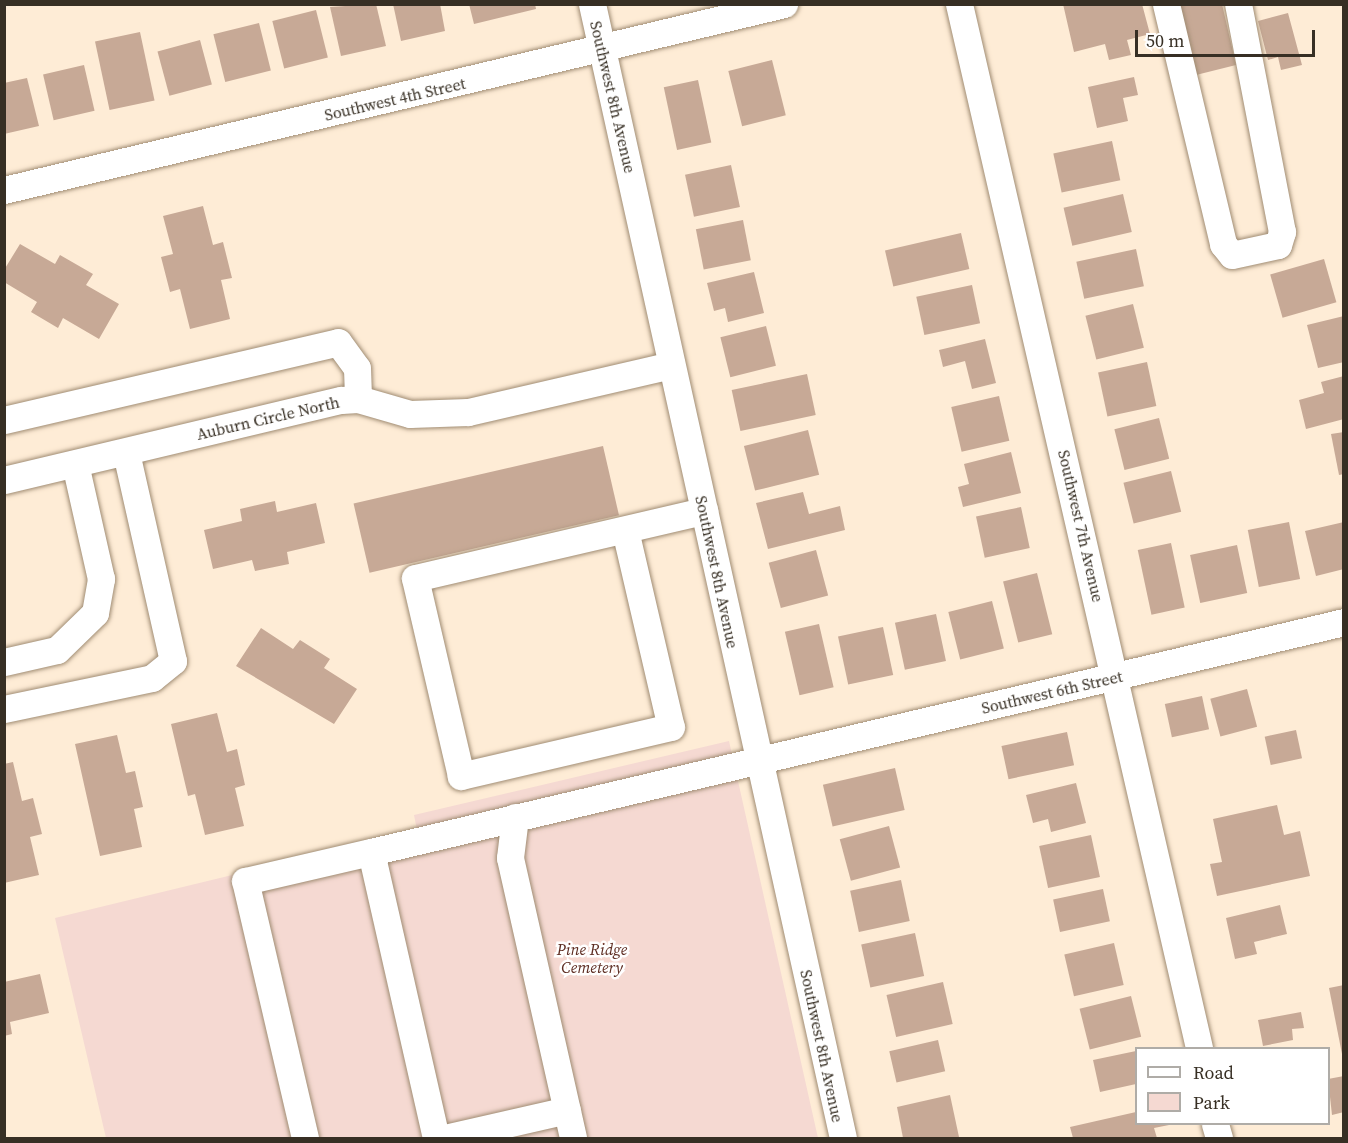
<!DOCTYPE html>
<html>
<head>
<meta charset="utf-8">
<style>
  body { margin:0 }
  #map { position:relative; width:1348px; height:1143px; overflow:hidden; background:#feecd6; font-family:"Source Serif 4",serif }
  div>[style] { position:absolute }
  .green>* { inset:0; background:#f5d9d2 }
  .building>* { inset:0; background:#c7a996; transform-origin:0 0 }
  .roads { filter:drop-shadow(0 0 2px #a08c73) drop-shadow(0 0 2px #a08c73) }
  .minor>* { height:27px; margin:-13.5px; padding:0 13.5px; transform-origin:13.5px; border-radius:13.5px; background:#fff }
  span { translate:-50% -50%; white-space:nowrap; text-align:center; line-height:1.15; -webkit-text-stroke:5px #fff; paint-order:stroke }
  .street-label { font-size:16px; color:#372f24 }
  .park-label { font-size:16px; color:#5d2c21; font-style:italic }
  .frame { position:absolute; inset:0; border:6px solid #372f24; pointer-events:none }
  .legend { position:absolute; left:1135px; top:1047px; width:195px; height:78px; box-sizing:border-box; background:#fff; border:2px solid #afaca7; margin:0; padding:8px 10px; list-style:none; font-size:18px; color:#372f24 }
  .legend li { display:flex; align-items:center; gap:12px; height:30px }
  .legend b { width:30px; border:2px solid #afaca7 }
  .scale { position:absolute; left:1135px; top:30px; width:180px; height:27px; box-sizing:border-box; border:3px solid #372f24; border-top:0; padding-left:8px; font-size:18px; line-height:21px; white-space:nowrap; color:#372f24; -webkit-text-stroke:4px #fff; paint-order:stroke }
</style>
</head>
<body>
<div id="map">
  <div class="green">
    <div style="clip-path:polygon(729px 741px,818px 1138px,106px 1138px,55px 918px,417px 830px,414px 815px)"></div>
  </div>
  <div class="building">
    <div style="clip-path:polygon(376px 4px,386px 46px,341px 56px,330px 7px)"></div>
    <div style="clip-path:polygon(393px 4px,440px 4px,445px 31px,401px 41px)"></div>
    <div style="clip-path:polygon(469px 4px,535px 4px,536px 9px,474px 24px)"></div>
    <div style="clip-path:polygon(1063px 4px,1142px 4px,1150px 34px,1127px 40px,1131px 55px,1109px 60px,1105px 44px,1074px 52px)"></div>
    <div style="clip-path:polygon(1175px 4px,1222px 4px,1236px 65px,1192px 76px)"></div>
    <div style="left:316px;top:10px;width:49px;height:45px;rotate:76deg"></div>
    <div style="clip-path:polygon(1288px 13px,1302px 65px,1281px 70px,1278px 57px,1268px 60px,1258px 21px)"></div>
    <div style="left:259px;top:23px;width:49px;height:47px;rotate:76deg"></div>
    <div style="left:140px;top:32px;width:70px;height:46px;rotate:78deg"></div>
    <div style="left:200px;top:40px;width:46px;height:44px;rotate:75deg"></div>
    <div style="left:772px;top:60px;width:57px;height:45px;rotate:76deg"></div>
    <div style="left:84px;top:65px;width:47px;height:42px;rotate:77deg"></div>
    <div style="clip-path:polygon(1134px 77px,1138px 95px,1123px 98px,1128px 121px,1097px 128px,1088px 87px)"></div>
    <div style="clip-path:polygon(27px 78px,39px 126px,4px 134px,4px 83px)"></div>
    <div style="left:698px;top:80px;width:64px;height:35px;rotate:78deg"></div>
    <div style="left:1112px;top:141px;width:40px;height:60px;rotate:78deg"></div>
    <div style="left:731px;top:165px;width:43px;height:47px;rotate:78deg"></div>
    <div style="left:1123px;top:194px;width:39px;height:61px;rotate:77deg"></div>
    <div style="clip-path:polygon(203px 206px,213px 245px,223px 242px,232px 278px,221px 280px,230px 319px,190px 329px,180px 289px,170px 292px,161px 257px,173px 254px,163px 216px)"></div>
    <div style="left:743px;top:220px;width:41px;height:48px;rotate:79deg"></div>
    <div style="left:961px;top:233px;width:37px;height:78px;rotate:77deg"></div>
    <div style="clip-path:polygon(20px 244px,55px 264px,60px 255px,93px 274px,86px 285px,119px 304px,99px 339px,63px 318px,58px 328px,31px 312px,37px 302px,4px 282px,4px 270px)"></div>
    <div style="left:1136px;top:249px;width:38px;height:61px;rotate:78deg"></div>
    <div style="left:1324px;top:259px;width:45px;height:56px;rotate:74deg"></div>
    <div style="clip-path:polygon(754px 272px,764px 313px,728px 322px,725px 308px,714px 311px,707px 283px)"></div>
    <div style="left:972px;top:285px;width:39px;height:57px;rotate:78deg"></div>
    <div style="left:1133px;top:304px;width:45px;height:49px;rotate:76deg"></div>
    <div style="clip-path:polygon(1344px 316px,1344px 362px,1318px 368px,1307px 325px)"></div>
    <div style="left:766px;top:326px;width:41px;height:47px;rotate:76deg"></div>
    <div style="clip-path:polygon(985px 339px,996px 383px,972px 389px,965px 361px,943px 367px,939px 350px)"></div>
    <div style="left:1147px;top:362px;width:45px;height:50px;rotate:78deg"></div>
    <div style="left:807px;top:374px;width:42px;height:77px;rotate:78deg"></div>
    <div style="clip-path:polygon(1344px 376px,1344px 419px,1306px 429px,1299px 400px,1324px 393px,1321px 382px)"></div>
    <div style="left:999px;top:396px;width:46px;height:49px;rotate:77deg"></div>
    <div style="left:1159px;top:418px;width:42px;height:46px;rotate:76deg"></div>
    <div style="left:808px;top:430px;width:46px;height:66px;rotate:76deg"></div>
    <div style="clip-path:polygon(1344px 432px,1344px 474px,1339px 475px,1331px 434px)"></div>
    <div style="left:603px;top:446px;width:71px;height:256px;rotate:77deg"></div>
    <div style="clip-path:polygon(1011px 452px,1021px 493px,963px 507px,958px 487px,969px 484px,964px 464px)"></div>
    <div style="left:1171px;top:471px;width:42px;height:49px;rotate:76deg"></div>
    <div style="clip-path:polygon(803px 492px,809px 514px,840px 506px,845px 530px,768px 549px,756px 503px)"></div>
    <div style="clip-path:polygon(275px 501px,277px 512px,316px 503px,325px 543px,287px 552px,289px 564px,255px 571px,252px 560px,213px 569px,204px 530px,242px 521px,240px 509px)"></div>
    <div style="left:1021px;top:507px;width:42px;height:46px;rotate:78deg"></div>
    <div style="left:1289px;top:522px;width:58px;height:42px;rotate:79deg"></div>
    <div style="clip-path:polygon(1344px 522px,1344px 569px,1316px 576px,1305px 531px)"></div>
    <div style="left:1171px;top:543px;width:66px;height:34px;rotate:78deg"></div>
    <div style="left:1237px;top:545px;width:49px;height:48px;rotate:78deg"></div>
    <div style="left:816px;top:550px;width:47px;height:49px;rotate:75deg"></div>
    <div style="left:1037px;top:573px;width:63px;height:35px;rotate:76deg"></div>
    <div style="left:992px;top:601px;width:49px;height:45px;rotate:76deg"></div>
    <div style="left:936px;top:614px;width:48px;height:42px;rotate:78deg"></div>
    <div style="left:819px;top:624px;width:65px;height:35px;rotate:77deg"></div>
    <div style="left:883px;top:627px;width:49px;height:46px;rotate:78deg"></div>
    <div style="clip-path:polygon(261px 628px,293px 649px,300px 640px,330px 659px,324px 668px,357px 689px,334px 724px,236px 666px)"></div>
    <div style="left:1247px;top:689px;width:39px;height:38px;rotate:75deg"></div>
    <div style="left:1202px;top:696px;width:34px;height:38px;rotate:78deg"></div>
    <div style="clip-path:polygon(217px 713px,227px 752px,237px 749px,245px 785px,235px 788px,244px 826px,205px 835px,195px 794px,188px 796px,171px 724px)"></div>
    <div style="left:1296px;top:730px;width:29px;height:32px;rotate:78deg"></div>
    <div style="left:1067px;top:732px;width:34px;height:67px;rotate:78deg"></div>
    <div style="clip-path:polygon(117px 735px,126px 773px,135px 771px,143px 807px,134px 809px,142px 847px,100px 856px,75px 744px)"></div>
    <div style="clip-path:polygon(13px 762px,22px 801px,33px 798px,42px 834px,30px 837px,39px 875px,4px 883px,4px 764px)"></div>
    <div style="left:895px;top:768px;width:43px;height:74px;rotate:77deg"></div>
    <div style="clip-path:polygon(1076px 783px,1086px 823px,1051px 832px,1048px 819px,1033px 823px,1026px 795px)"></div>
    <div style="clip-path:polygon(1277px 805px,1284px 835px,1300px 831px,1310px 876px,1217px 896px,1210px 864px,1222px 862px,1213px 819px)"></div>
    <div style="left:889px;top:826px;width:43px;height:51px;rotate:75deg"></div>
    <div style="left:1091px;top:835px;width:43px;height:53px;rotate:78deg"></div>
    <div style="left:901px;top:880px;width:42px;height:52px;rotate:78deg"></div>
    <div style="left:1103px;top:889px;width:33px;height:51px;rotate:78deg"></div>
    <div style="clip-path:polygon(1280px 905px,1287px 934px,1254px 942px,1257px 954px,1235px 959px,1226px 918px)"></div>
    <div style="left:915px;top:933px;width:44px;height:55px;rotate:78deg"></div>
    <div style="left:1114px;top:943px;width:43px;height:51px;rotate:77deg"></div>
    <div style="clip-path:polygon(40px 974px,49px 1013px,10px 1022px,12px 1034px,4px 1036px,4px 982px)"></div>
    <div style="left:943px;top:982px;width:43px;height:58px;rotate:77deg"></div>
    <div style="clip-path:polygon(1344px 985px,1344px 1053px,1342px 1054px,1329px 988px)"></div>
    <div style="left:1131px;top:996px;width:42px;height:53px;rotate:76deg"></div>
    <div style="clip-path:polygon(1301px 1012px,1304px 1028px,1292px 1029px,1293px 1040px,1263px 1046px,1258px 1020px)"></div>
    <div style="left:938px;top:1040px;width:32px;height:50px;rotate:77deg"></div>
    <div style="clip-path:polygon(1136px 1051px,1136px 1084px,1100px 1092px,1093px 1060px)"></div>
    <div style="clip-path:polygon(1344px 1076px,1344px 1112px,1332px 1115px,1328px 1079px)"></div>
    <div style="clip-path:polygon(950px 1095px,959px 1137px,903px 1138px,897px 1107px)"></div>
    <div style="clip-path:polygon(1136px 1112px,1136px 1124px,1169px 1125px,1154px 1128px,1157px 1138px,1073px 1138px,1070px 1127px)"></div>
  </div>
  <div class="roads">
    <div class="minor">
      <div style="left:592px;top:4px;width:1161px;rotate:77.52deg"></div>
      <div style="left:959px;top:4px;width:1071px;rotate:77.05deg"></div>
      <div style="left:1166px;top:4px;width:247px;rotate:76.6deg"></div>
      <div style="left:1223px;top:244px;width:14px;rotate:51deg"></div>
      <div style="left:1232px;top:255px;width:47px;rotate:-12.3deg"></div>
      <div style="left:1278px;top:245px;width:14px;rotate:-73deg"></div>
      <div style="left:1282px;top:232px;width:232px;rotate:-100.9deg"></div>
      <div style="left:4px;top:190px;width:802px;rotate:-13.41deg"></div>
      <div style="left:4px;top:420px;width:343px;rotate:-13.1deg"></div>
      <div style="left:338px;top:342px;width:32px;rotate:54deg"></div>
      <div style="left:357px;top:368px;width:31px;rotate:88deg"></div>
      <div style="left:4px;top:480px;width:346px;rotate:-13.4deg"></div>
      <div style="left:341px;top:400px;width:17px;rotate:-3deg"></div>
      <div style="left:358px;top:399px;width:54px;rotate:16.1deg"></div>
      <div style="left:410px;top:414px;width:58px;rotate:-2deg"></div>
      <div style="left:468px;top:412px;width:208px;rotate:-13deg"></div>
      <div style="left:625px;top:530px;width:202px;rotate:76.9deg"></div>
      <div style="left:671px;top:727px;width:216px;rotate:166.9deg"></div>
      <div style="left:461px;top:776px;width:203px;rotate:-103.1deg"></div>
      <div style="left:415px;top:578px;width:297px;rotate:-13.1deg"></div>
      <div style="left:4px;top:662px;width:54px;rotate:-12.8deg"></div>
      <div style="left:57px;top:650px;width:53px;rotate:-44.2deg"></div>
      <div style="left:95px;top:613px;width:35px;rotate:-80deg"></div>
      <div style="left:101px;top:579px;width:118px;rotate:-102.7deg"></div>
      <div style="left:4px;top:709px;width:151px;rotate:-11.8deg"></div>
      <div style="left:152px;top:678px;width:27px;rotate:-39deg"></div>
      <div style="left:173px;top:661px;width:214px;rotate:-102.7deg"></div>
      <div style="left:515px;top:817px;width:41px;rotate:97deg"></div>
      <div style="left:510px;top:858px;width:287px;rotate:77.3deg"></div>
      <div style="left:1215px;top:1124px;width:15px;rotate:74deg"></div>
      <div style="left:305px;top:1138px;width:264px;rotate:-103.1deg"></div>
      <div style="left:245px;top:881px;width:129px;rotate:-13deg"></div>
      <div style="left:436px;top:1138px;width:293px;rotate:-102.8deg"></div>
      <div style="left:371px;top:852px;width:1000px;rotate:-13.3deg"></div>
      <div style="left:445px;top:1138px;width:125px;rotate:-12.9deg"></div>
    </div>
  </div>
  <div class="street-label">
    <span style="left:613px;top:97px;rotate:77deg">Southwest 8th Avenue</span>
    <span style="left:395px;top:99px;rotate:-13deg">Southwest 4th Street</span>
    <span style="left:268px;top:418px;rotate:-13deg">Auburn Circle North</span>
    <span style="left:1081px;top:526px;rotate:77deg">Southwest 7th Avenue</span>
    <span style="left:717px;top:572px;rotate:78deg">Southwest 8th Avenue</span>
    <span style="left:1052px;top:692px;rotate:-13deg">Southwest 6th Street</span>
    <span style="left:822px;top:1046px;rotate:78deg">Southwest 8th Avenue</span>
  </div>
  <div class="park-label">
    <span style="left:592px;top:958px">Pine Ridge<br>Cemetery</span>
  </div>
  <div class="frame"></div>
  <ul class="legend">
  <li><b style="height:8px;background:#fff"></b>Road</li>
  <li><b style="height:16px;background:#f5d9d2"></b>Park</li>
  </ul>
  <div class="scale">50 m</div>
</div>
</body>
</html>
